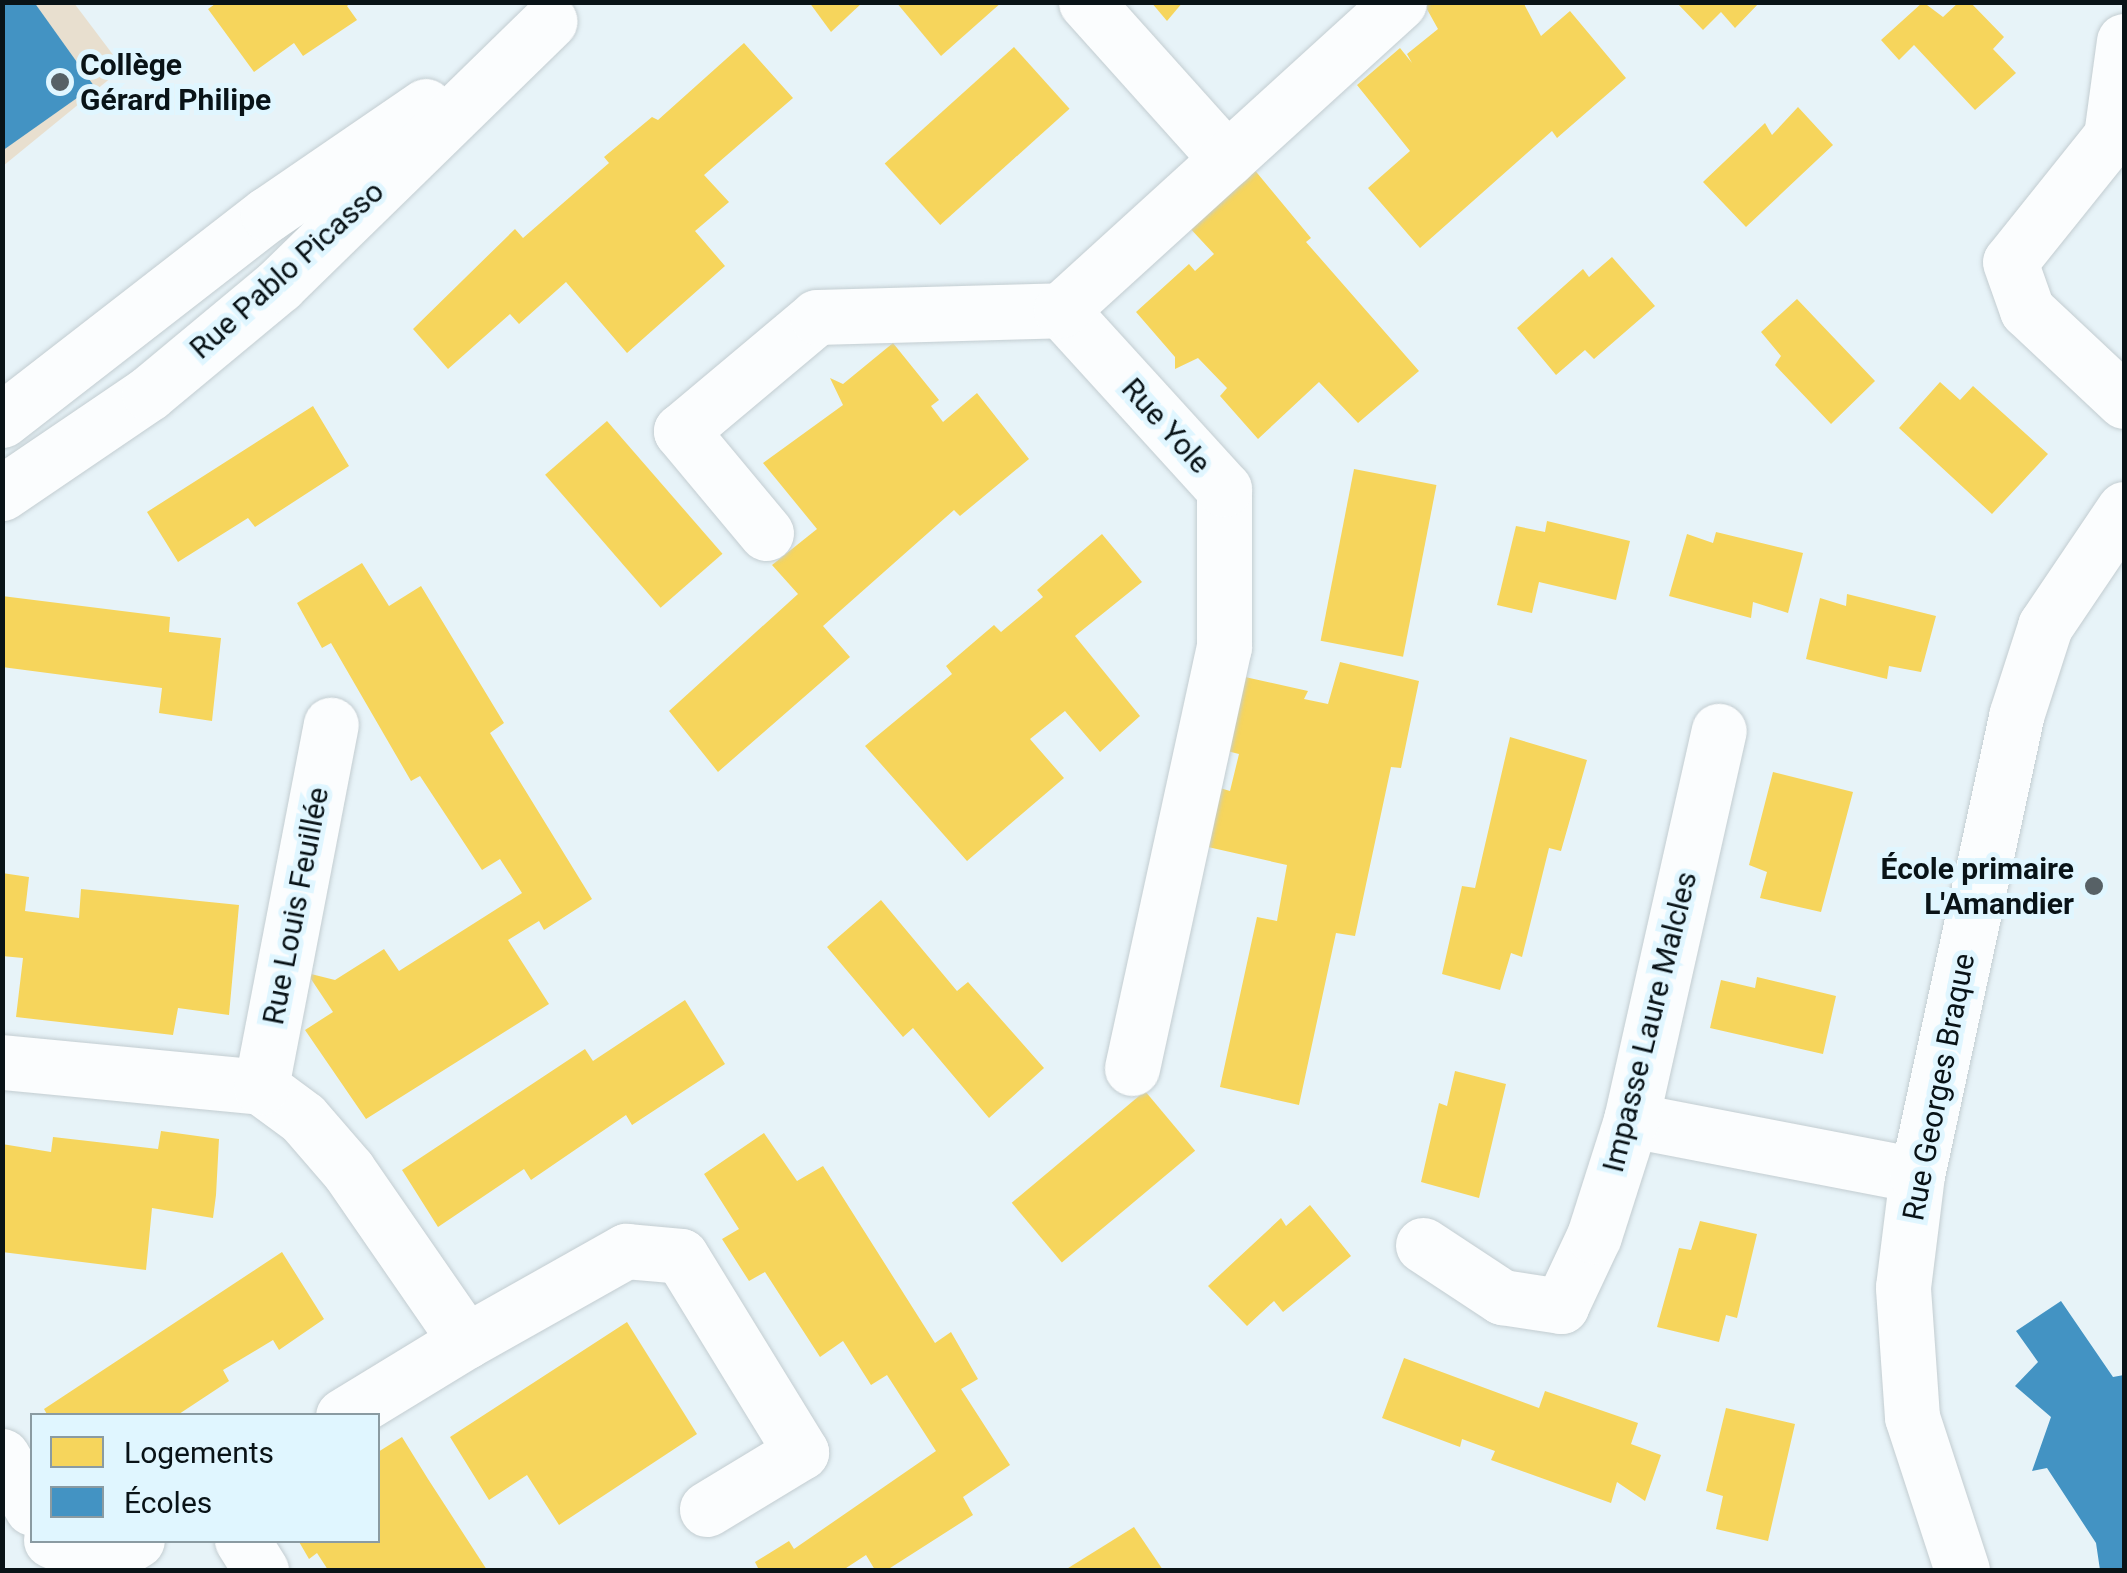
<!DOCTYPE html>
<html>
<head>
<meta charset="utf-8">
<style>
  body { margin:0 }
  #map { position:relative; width:2127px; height:1573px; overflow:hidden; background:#e7f3f8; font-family:Roboto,sans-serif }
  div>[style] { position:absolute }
  .green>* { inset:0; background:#e8dfcf }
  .homes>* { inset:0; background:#f6d55c; transform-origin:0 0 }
  .schools>* { inset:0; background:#4393c3 }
  .roads { filter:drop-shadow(0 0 2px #c3cdd1) drop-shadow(0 0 2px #c3cdd1) }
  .minor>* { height:55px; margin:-27.5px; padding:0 27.5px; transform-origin:27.5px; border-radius:27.5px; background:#fbfdfe }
  .dots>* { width:28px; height:28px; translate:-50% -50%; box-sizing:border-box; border:5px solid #e0f6ff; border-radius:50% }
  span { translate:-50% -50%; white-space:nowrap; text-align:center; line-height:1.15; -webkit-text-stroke:10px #e0f6ff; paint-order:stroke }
  .poi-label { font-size:30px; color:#091317; font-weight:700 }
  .left { translate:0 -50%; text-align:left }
  .right { translate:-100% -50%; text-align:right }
  .street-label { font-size:30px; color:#091317 }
  .frame { position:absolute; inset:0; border:5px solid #091317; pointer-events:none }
  .legend { position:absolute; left:30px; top:1413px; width:350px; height:130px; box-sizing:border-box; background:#e0f6ff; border:2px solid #8a9ba2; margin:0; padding:12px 18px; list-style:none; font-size:30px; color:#091317 }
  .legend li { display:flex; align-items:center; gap:20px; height:50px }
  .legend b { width:50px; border:2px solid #8a9ba2 }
</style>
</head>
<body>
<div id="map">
  <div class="green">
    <div style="clip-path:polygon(3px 3px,74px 3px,123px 68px,3px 166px)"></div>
  </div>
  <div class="homes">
    <div style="clip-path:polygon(218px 2px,352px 2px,347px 6px,357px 20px,303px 56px,294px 43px,254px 72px,208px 9px)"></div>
    <div style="clip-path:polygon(809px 2px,863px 2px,831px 32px)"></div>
    <div style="clip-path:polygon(896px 2px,1002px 2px,941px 56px)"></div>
    <div style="clip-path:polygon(1151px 2px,1183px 2px,1167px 21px)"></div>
    <div style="clip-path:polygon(1423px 2px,1523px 2px,1541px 36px,1570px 11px,1626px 78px,1557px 138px,1552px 131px,1420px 248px,1368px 188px,1410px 151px,1357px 85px,1400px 48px,1412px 63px,1407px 54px,1438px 29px)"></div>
    <div style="clip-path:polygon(1676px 2px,1760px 2px,1735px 28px,1721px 12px,1703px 30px)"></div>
    <div style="clip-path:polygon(1923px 2px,1943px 17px,1959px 2px,1970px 2px,2004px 37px,1993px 49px,2016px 73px,1975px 110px,1914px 45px,1899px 60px,1881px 40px)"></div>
    <div style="clip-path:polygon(744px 43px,793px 98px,704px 175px,729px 202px,695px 231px,725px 266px,627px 353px,566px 282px,519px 324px,510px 314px,448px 369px,413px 329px,515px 229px,523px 238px,609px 163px,604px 157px,652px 117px,658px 120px)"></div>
    <div style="left:1014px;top:47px;width:83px;height:174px;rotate:48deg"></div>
    <div style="clip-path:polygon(1798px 107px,1833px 145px,1746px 227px,1703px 182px,1765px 123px,1772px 135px)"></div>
    <div style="clip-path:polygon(1253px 168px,1311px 238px,1306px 242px,1419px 371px,1358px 423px,1319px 382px,1258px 439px,1220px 396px,1227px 388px,1198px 358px,1175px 369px,1175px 357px,1136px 312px,1189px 264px,1195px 271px,1214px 254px,1187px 225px)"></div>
    <div style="clip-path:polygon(1612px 257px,1655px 306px,1594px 359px,1585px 350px,1556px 375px,1517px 328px,1583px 269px,1589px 277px)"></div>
    <div style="clip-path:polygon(1797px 299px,1875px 381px,1831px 424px,1775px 365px,1781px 356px,1761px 332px)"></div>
    <div style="clip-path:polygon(893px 343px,939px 400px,931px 406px,943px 422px,977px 393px,1029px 459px,960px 516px,954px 510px,823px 626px,850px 657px,718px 772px,669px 711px,798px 594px,772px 565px,817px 529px,763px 463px,843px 405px,830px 378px,843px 384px)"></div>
    <div style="clip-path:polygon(1940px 382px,1960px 400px,1973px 386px,2048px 454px,1992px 514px,1899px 428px)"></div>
    <div style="clip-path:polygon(313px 406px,349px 466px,255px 527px,248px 518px,178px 562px,147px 512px)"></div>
    <div style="left:607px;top:421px;width:176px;height:82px;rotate:49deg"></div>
    <div style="left:1354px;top:469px;width:84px;height:175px;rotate:11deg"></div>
    <div style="clip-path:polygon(1547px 521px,1630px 541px,1616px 600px,1539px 582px,1532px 613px,1497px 605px,1516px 526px,1545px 532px)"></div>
    <div style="clip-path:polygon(1716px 532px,1803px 553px,1788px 613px,1753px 602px,1751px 618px,1669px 596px,1687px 534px,1713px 543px)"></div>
    <div style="clip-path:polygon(1102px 534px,1142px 582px,1075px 636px,1140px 716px,1100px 752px,1065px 711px,1030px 739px,1064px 778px,967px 861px,865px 746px,952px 674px,946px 666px,994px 625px,1001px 632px,1043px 597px,1037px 590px)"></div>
    <div style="clip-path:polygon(362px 563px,389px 606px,421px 586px,504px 723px,490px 733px,592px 899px,544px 930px,539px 921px,508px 940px,549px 1004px,366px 1119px,305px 1030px,333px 1012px,307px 973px,335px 980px,384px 949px,399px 971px,522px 893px,500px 859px,482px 870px,420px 776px,411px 781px,331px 643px,322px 648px,297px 603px)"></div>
    <div style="clip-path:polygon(1847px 594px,1936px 616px,1921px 672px,1889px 666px,1887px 679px,1806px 659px,1820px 598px,1846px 606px)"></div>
    <div style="clip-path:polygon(2px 596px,170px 617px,169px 632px,221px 638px,212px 721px,159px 713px,162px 688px,2px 667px)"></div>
    <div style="clip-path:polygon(1340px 662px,1419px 681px,1401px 768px,1391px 767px,1355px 936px,1336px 933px,1299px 1105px,1220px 1087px,1257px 917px,1277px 921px,1287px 865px,1208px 847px,1220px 788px,1230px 791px,1239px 754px,1219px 749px,1245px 677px,1308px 691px,1304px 699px,1328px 704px)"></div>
    <div style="clip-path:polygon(1510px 737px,1587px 760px,1561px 851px,1549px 848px,1522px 957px,1511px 953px,1500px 990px,1442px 974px,1462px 886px,1475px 888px)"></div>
    <div style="clip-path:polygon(1773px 772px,1853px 792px,1821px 912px,1760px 898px,1767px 872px,1749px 865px)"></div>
    <div style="clip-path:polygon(2px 873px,29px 877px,25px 911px,79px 918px,81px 889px,239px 905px,229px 1015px,178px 1008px,173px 1035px,16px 1017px,23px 958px,2px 956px)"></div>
    <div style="clip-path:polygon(881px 900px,957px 991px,968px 982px,1044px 1068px,989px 1118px,913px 1028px,903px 1037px,827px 947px)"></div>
    <div style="clip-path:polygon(1757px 977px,1836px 996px,1823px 1054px,1710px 1028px,1721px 980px,1755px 988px)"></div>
    <div style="clip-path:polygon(685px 1000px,725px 1064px,632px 1125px,626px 1115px,531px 1180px,524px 1169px,438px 1227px,402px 1170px,585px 1049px,593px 1061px)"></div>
    <div style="clip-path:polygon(1455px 1071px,1506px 1084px,1479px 1198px,1421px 1182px,1439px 1103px,1447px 1106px)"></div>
    <div style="left:1145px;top:1091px;width:78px;height:174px;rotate:50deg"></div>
    <div style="clip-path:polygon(161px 1131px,219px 1139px,216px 1195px,213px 1218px,152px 1208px,146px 1270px,2px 1252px,2px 1144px,51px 1152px,53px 1137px,158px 1149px)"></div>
    <div style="clip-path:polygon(764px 1133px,797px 1181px,823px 1166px,935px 1343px,951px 1332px,978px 1379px,961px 1389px,1010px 1465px,963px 1497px,973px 1515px,887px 1570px,875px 1570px,866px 1555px,843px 1570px,759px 1570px,755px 1562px,789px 1541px,794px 1549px,936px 1451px,887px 1375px,871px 1385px,843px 1341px,820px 1357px,765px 1272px,749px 1281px,722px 1239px,739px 1229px,704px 1174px)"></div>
    <div style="clip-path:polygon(1310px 1205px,1351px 1256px,1283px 1312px,1274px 1301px,1247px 1326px,1208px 1286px,1281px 1218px,1286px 1226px)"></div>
    <div style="clip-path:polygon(1700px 1221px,1757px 1234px,1737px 1318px,1726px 1315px,1719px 1342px,1657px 1327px,1679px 1248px,1691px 1250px)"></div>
    <div style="clip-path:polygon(282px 1252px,324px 1319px,279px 1350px,273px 1340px,223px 1370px,229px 1381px,176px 1416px,48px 1416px,44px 1409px)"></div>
    <div style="clip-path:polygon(627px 1322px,697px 1434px,559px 1525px,527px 1475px,489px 1500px,450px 1437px)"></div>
    <div style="clip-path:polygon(1404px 1358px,1539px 1408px,1545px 1391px,1638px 1423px,1631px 1444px,1661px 1455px,1645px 1501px,1617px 1482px,1611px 1503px,1491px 1460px,1495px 1451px,1462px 1439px,1460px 1447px,1382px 1418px)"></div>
    <div style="clip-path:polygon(1726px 1408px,1795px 1424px,1768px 1541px,1716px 1529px,1723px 1496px,1706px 1491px)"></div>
    <div style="clip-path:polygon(402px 1437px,428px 1479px,487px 1570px,328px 1570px,317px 1553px,309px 1559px,298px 1540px,378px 1540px,378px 1452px)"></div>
    <div style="clip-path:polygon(1134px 1527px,1163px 1570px,1065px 1570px)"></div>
  </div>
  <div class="schools">
    <div style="clip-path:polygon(2px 2px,34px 2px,94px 86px,2px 151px)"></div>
    <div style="clip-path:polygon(2061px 1301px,2113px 1377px,2124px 1375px,2124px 1570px,2100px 1570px,2096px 1543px,2047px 1468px,2032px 1471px,2051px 1417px,2015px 1386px,2038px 1362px,2016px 1331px)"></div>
  </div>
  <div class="roads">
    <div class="minor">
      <div style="left:1086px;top:2px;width:211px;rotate:48.1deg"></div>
      <div style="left:2124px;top:41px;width:96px;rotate:97.8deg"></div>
      <div style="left:2111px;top:136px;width:161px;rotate:128.7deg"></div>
      <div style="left:2010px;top:262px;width:51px;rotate:70.5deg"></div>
      <div style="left:2027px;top:310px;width:133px;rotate:43.2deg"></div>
      <div style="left:2px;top:420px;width:336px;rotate:-37.8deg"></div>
      <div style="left:268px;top:214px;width:191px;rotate:-34.4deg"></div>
      <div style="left:2px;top:493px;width:178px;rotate:-34.2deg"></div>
      <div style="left:149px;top:393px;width:169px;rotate:-39.7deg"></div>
      <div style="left:279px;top:285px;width:378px;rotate:-44.3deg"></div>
      <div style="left:766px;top:533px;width:133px;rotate:-129.8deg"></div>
      <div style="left:681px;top:431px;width:177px;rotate:-40deg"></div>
      <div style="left:817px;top:317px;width:244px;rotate:-1.6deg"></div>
      <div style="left:2px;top:1062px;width:260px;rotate:5.5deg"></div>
      <div style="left:261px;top:1087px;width:52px;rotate:36.4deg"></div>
      <div style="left:303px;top:1118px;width:69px;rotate:49.1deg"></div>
      <div style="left:348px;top:1170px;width:208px;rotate:55.4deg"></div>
      <div style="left:466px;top:1341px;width:184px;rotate:-29.4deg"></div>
      <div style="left:626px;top:1251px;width:55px;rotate:5.2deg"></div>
      <div style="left:681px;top:1256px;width:230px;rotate:58.5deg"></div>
      <div style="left:801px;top:1452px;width:110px;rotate:148.8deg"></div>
      <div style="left:1132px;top:1068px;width:431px;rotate:-77.7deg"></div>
      <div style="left:1224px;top:647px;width:158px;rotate:-90deg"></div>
      <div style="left:1224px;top:489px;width:242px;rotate:-132.3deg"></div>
      <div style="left:1061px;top:310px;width:457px;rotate:-42.3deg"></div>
      <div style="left:261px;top:1087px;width:369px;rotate:-79.1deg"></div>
      <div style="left:1631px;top:1120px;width:291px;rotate:10.9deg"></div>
      <div style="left:1423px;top:1245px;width:95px;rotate:33.4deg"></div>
      <div style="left:1502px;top:1297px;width:60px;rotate:8.7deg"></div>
      <div style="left:1561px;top:1306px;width:77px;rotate:-64.8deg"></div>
      <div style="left:1594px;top:1236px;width:122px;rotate:-72.3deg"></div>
      <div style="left:1631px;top:1120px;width:399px;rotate:-77.3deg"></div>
      <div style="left:343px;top:1416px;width:144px;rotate:-31.4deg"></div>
      <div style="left:2px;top:1456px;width:60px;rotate:60deg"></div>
      <div style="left:51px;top:1540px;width:55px;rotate:23.7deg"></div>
      <div style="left:101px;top:1562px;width:42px;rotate:-31.4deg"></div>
      <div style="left:242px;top:1540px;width:36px;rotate:58deg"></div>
      <div style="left:1962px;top:1570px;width:161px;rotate:-108.1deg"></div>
      <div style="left:1912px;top:1417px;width:130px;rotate:-94deg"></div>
      <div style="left:1903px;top:1287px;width:113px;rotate:-82.9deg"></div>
      <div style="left:1917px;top:1175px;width:470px;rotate:-77.8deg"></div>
      <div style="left:2016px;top:716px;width:95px;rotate:-72.1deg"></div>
      <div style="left:2045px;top:626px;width:141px;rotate:-56deg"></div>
    </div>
  </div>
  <div class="dots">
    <div style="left:60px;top:82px;background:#576166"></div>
    <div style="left:2094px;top:886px;background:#576166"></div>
  </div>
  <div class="poi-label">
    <span class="left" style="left:80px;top:82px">Collège<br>Gérard Philipe</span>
    <span class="right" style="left:2074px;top:886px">École primaire<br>L'Amandier</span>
  </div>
  <div class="street-label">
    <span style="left:287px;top:270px;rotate:-42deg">Rue Pablo Picasso</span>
    <span style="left:1166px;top:426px;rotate:48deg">Rue Yole</span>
    <span style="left:296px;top:906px;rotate:-79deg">Rue Louis Feuillée</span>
    <span style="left:1650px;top:1022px;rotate:-76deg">Impasse Laure Malcles</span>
    <span style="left:1939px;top:1087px;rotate:-79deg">Rue Georges Braque</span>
  </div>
  <div class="frame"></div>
  <ul class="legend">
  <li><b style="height:28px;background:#f6d55c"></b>Logements</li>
  <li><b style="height:28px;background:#4393c3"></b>Écoles</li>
  </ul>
</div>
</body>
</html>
